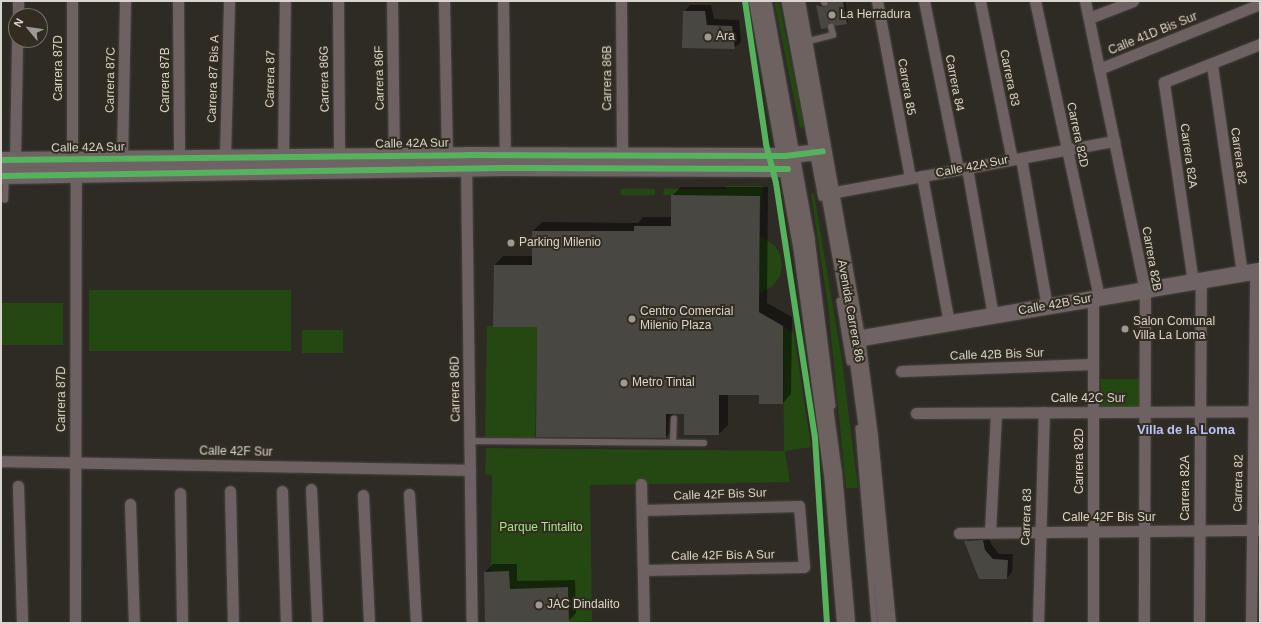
<!DOCTYPE html>
<html>
<head>
<meta charset="utf-8">
<style>
  body { margin:0 }
  #map { position:relative; width:1261px; height:624px; overflow:hidden; background:#2e2b25; font-family:Helvetica,sans-serif }
  div>[style] { position:absolute }
  .green>* { inset:0; background:#244811; transform-origin:0 0 }
  .shadow>* { inset:0; background:#0007 }
  .building>* { inset:0; background:#494742 }
  .roads { filter:drop-shadow(0 0 1px #494541) drop-shadow(0 0 1px #494541) }
  .lane>* { height:5.5px; margin:-2.75px; padding:0 2.75px; transform-origin:2.75px; border-radius:2.75px; background:#6d6162 }
  .street>* { height:11px; margin:-5.5px; padding:0 5.5px; transform-origin:5.5px; border-radius:5.5px; background:#6d6162 }
  .secondary>* { height:16px; margin:-8px; padding:0 8px; transform-origin:8px; border-radius:8px; background:#6f6365 }
  .primary>* { height:18px; margin:-9px; padding:0 9px; transform-origin:9px; border-radius:9px; background:#6e6261 }
  .cycleway>* { height:6px; margin:-3px; padding:0 3px; transform-origin:3px; border-radius:3px; background:#56b35d }
  .dots>* { width:11px; height:11px; translate:-50% -50%; box-sizing:border-box; border:2px solid #322c21; border-radius:50% }
  span { translate:-50% -50%; white-space:nowrap; text-align:center; line-height:1.15; -webkit-text-stroke:4px #322c21; paint-order:stroke }
  .poi-label { font-size:12px; color:#d9d5ce }
  .left { translate:0 -50%; text-align:left }
  .street-label { font-size:12px; color:#d9d5ce }
  .park-label { font-size:12px; color:#a0e884 }
  .neighbourhood-label { font-size:13px; color:#b8c2fb; font-weight:700 }
  .frame { position:absolute; inset:0; border:2px solid #d9d5ce; pointer-events:none }
  .north { position:absolute; left:8px; top:8px; width:40px; height:40px; box-sizing:border-box; background:#322c21; border:1px solid #757066; border-radius:50%; rotate:299deg; font-size:11px; font-weight:700; line-height:16px; text-align:center; color:#d9d5ce }
  .north::after { content:''; display:block; margin:auto; width:14px; height:18px; background:#9d9a93; clip-path:polygon(50% 0,100% 100%,50% 72%,0 100%) }
</style>
</head>
<body>
<div id="map">
  <div class="green">
    <div style="clip-path:polygon(774px 1px,779px 1px,804px 127px,800px 128px)"></div>
    <div style="clip-path:polygon(726px 186px,763px 186px,760px 219px,760px 196px,663px 195px,664px 189px,726px 189px)"></div>
    <div style="left:621px;top:189px;width:34px;height:6px"></div>
    <div style="clip-path:polygon(814px 193px,842px 361px,858px 488px,846px 488px,828px 306px,811px 194px)"></div>
    <div style="clip-path:polygon(760px 236px,775px 246px,780px 254px,782px 265px,780px 276px,773px 286px,759px 294px)"></div>
    <div style="left:291px;top:290px;width:61px;height:202px;rotate:90deg"></div>
    <div style="left:1px;top:303px;width:62px;height:42px"></div>
    <div style="left:487px;top:326px;width:50px;height:111px;rotate:1deg"></div>
    <div style="clip-path:polygon(783px 326px,794px 333px,811px 447px,785px 451px,790px 482px,590px 485px,592px 621px,569px 622px,568px 587px,510px 589px,509px 571px,491px 572px,492px 475px,485px 474px,486px 448px,784px 451px)"></div>
    <div style="left:302px;top:330px;width:41px;height:23px"></div>
    <div style="left:1101px;top:379px;width:38px;height:28px"></div>
  </div>
  <div class="shadow">
    <div style="clip-path:polygon(832px 1px,845px 1px,848px 21px,847px 23px,817px 5px,828px 6px)"></div>
    <div style="clip-path:polygon(690px 5px,711px 5px,714px 19px,739px 20px,741px 42px,734px 48px,684px 12px)"></div>
    <div style="clip-path:polygon(681px 187px,768px 187px,767px 303px,792px 317px,791px 394px,783px 403px,760px 394px,728px 394px,728px 425px,719px 434px,685px 413px,675px 413px,675px 428px,666px 437px,538px 326px,494px 326px,495px 265px,503px 256px,533px 256px,533px 231px,542px 222px,638px 223px,643px 217px,672px 217px,672px 196px)"></div>
    <div style="clip-path:polygon(989px 535px,991px 544px,999px 554px,1013px 554px,1012px 572px,1007px 578px,966px 542px,971px 536px)"></div>
    <div style="clip-path:polygon(493px 564px,517px 564px,517px 581px,575px 580px,576px 613px,568px 621px,486px 623px,485px 572px)"></div>
  </div>
  <div class="building">
    <div style="clip-path:polygon(843px 1px,847px 24px,835px 26px,830px 23px,827px 28px,821px 29px,816px 5px,825px 7px,829px 2px)"></div>
    <div style="clip-path:polygon(683px 11px,705px 11px,707px 25px,732px 26px,735px 49px,682px 48px)"></div>
    <div style="clip-path:polygon(671px 195px,760px 196px,759px 312px,783px 326px,783px 404px,759px 404px,759px 395px,719px 395px,719px 435px,684px 435px,684px 414px,666px 414px,666px 438px,536px 437px,537px 327px,493px 327px,494px 265px,532px 265px,532px 231px,634px 231px,634px 226px,671px 226px)"></div>
    <div style="clip-path:polygon(983px 540px,985px 550px,993px 559px,1008px 560px,1007px 579px,979px 579px,964px 541px)"></div>
    <div style="clip-path:polygon(509px 571px,510px 589px,568px 587px,569px 622px,485px 623px,484px 572px)"></div>
  </div>
  <div class="roads">
    <div class="lane">
      <div style="left:769px;top:1px;width:241px;rotate:79.7deg"></div>
      <div style="left:812px;top:238px;width:169px;rotate:82.9deg"></div>
      <div style="left:785px;top:1px;width:200px;rotate:79.4deg"></div>
      <div style="left:824px;top:1px;width:2px;rotate:63deg"></div>
      <div style="left:805px;top:42px;width:29px;rotate:-14deg"></div>
      <div style="left:833px;top:35px;width:8px;rotate:-104deg"></div>
      <div style="left:5px;top:200px;width:24px;rotate:-88deg"></div>
      <div style="left:840px;top:301px;width:62px;rotate:80.7deg"></div>
      <div style="left:859px;top:428px;width:196px;rotate:85.3deg"></div>
      <div style="left:470px;top:441px;width:234px;rotate:0.5deg"></div>
      <div style="left:673px;top:443px;width:24px;rotate:-88deg"></div>
    </div>
    <div class="street">
      <div style="left:178px;top:1px;width:157px;rotate:89.6deg"></div>
      <div style="left:338px;top:1px;width:155px;rotate:89.6deg"></div>
      <div style="left:392px;top:1px;width:155px;rotate:89.3deg"></div>
      <div style="left:444px;top:1px;width:154px;rotate:88.9deg"></div>
      <div style="left:503px;top:1px;width:154px;rotate:89.3deg"></div>
      <div style="left:621px;top:1px;width:154px;rotate:89.6deg"></div>
      <div style="left:877px;top:1px;width:180px;rotate:79.4deg"></div>
      <div style="left:924px;top:1px;width:172px;rotate:78.6deg"></div>
      <div style="left:980px;top:1px;width:161px;rotate:78.6deg"></div>
      <div style="left:1035px;top:1px;width:304px;rotate:77.8deg"></div>
      <div style="left:1085px;top:1px;width:295px;rotate:78.3deg"></div>
      <div style="left:1145px;top:290px;width:333px;rotate:90.2deg"></div>
      <div style="left:18px;top:16px;width:15px;rotate:-90deg"></div>
      <div style="left:1089px;top:18px;width:47px;rotate:-21.1deg"></div>
      <div style="left:1212px;top:65px;width:211px;rotate:81.8deg"></div>
      <div style="left:1099px;top:69px;width:174px;rotate:-22deg"></div>
      <div style="left:225px;top:157px;width:156px;rotate:-88.5deg"></div>
      <div style="left:283px;top:157px;width:156px;rotate:-89.3deg"></div>
      <div style="left:1021px;top:158px;width:151px;rotate:80.1deg"></div>
      <div style="left:72px;top:159px;width:158px;rotate:-90deg"></div>
      <div style="left:122px;top:159px;width:158px;rotate:-88.9deg"></div>
      <div style="left:15px;top:160px;width:120px;rotate:-89deg"></div>
      <div style="left:466px;top:161px;width:462px;rotate:89.3deg"></div>
      <div style="left:967px;top:168px;width:150px;rotate:80deg"></div>
      <div style="left:922px;top:176px;width:149px;rotate:79.6deg"></div>
      <div style="left:830px;top:193px;width:289px;rotate:-10.4deg"></div>
      <div style="left:1193px;top:282px;width:202px;rotate:-98.3deg"></div>
      <div style="left:1164px;top:82px;width:103px;rotate:-21.6deg"></div>
      <div style="left:1093px;top:299px;width:324px;rotate:90deg"></div>
      <div style="left:901px;top:371px;width:192px;rotate:-2.1deg"></div>
      <div style="left:916px;top:413px;width:344px;rotate:-0.3deg"></div>
      <div style="left:1px;top:461px;width:469px;rotate:1.1deg"></div>
      <div style="left:641px;top:484px;width:139px;rotate:88.8deg"></div>
      <div style="left:18px;top:486px;width:137px;rotate:88.3deg"></div>
      <div style="left:311px;top:489px;width:134px;rotate:87.4deg"></div>
      <div style="left:230px;top:491px;width:132px;rotate:88.7deg"></div>
      <div style="left:282px;top:491px;width:132px;rotate:88.3deg"></div>
      <div style="left:180px;top:493px;width:130px;rotate:89.1deg"></div>
      <div style="left:409px;top:494px;width:129px;rotate:86.9deg"></div>
      <div style="left:363px;top:495px;width:128px;rotate:87.3deg"></div>
      <div style="left:130px;top:504px;width:119px;rotate:88.1deg"></div>
      <div style="left:642px;top:510px;width:157px;rotate:-1.5deg"></div>
      <div style="left:799px;top:506px;width:61px;rotate:85.3deg"></div>
      <div style="left:804px;top:567px;width:161px;rotate:178.9deg"></div>
      <div style="left:990px;top:532px;width:119px;rotate:-87.1deg"></div>
      <div style="left:959px;top:533px;width:301px;rotate:-0.6deg"></div>
      <div style="left:75px;top:623px;width:447px;rotate:-89.9deg"></div>
      <div style="left:1038px;top:623px;width:211px;rotate:-88.4deg"></div>
      <div style="left:1199px;top:623px;width:342px;rotate:-89.7deg"></div>
      <div style="left:1251px;top:623px;width:351px;rotate:-89.3deg"></div>
    </div>
    <div class="secondary">
      <div style="left:1px;top:160px;width:465px;rotate:-0.6deg"></div>
      <div style="left:466px;top:155px;width:319px;rotate:0.2deg"></div>
      <div style="left:785px;top:156px;width:38px;rotate:-7deg"></div>
      <div style="left:1px;top:176px;width:502px;rotate:-0.91deg"></div>
      <div style="left:503px;top:168px;width:285px;rotate:0.2deg"></div>
      <div style="left:856px;top:339px;width:410px;rotate:-9.6deg"></div>
    </div>
    <div class="primary">
      <div style="left:758px;top:1px;width:255px;rotate:79.8deg"></div>
      <div style="left:803px;top:252px;width:223px;rotate:82.3deg"></div>
      <div style="left:833px;top:473px;width:151px;rotate:85deg"></div>
      <div style="left:796px;top:1px;width:343px;rotate:79.9deg"></div>
      <div style="left:856px;top:339px;width:99px;rotate:82.4deg"></div>
      <div style="left:869px;top:437px;width:187px;rotate:84.5deg"></div>
    </div>
  </div>
  <div class="cycleway">
    <div style="left:745px;top:1px;width:145px;rotate:81.6deg"></div>
    <div style="left:766px;top:144px;width:40px;rotate:75.6deg"></div>
    <div style="left:776px;top:183px;width:258px;rotate:81.3deg"></div>
    <div style="left:815px;top:438px;width:185px;rotate:86.3deg"></div>
    <div style="left:1px;top:160px;width:465px;rotate:-0.6deg"></div>
    <div style="left:466px;top:155px;width:319px;rotate:0.2deg"></div>
    <div style="left:785px;top:156px;width:38px;rotate:-7deg"></div>
    <div style="left:1px;top:176px;width:502px;rotate:-0.91deg"></div>
    <div style="left:503px;top:168px;width:285px;rotate:0.2deg"></div>
  </div>
  <div class="dots">
    <div style="left:832px;top:15px;background:#9d9a93"></div>
    <div style="left:708px;top:37px;background:#9d9a93"></div>
    <div style="left:511px;top:243px;background:#9d9a93"></div>
    <div style="left:632px;top:319px;background:#9d9a93"></div>
    <div style="left:1125px;top:329px;background:#9d9a93"></div>
    <div style="left:624px;top:383px;background:#9d9a93"></div>
    <div style="left:539px;top:605px;background:#9d9a93"></div>
  </div>
  <div class="poi-label">
    <span class="left" style="left:840px;top:15px">La Herradura</span>
    <span class="left" style="left:716px;top:37px">Ara</span>
    <span class="left" style="left:519px;top:243px">Parking Milenio</span>
    <span class="left" style="left:640px;top:319px">Centro Comercial<br>Milenio Plaza</span>
    <span class="left" style="left:1133px;top:329px">Salon Comunal<br>Villa La Loma</span>
    <span class="left" style="left:632px;top:383px">Metro Tintal</span>
    <span class="left" style="left:547px;top:605px">JAC Dindalito</span>
  </div>
  <div class="street-label">
    <span style="left:1153px;top:34px;rotate:-22deg">Calle 41D Bis Sur</span>
    <span style="left:59px;top:68px;rotate:-90deg">Carrera 87D</span>
    <span style="left:380px;top:78px;rotate:-91deg">Carrera 86F</span>
    <span style="left:608px;top:78px;rotate:-90deg">Carrera 86B</span>
    <span style="left:1009px;top:78px;rotate:78deg">Carrera 83</span>
    <span style="left:214px;top:79px;rotate:-88deg">Carrera 87 Bis A</span>
    <span style="left:271px;top:79px;rotate:-89deg">Carrera 87</span>
    <span style="left:325px;top:79px;rotate:-91deg">Carrera 86G</span>
    <span style="left:111px;top:80px;rotate:-89deg">Carrera 87C</span>
    <span style="left:166px;top:80px;rotate:-90deg">Carrera 87B</span>
    <span style="left:954px;top:83px;rotate:79deg">Carrera 84</span>
    <span style="left:906px;top:87px;rotate:80deg">Carrera 85</span>
    <span style="left:1077px;top:135px;rotate:78deg">Carrera 82D</span>
    <span style="left:412px;top:144px;rotate:-1deg">Calle 42A Sur</span>
    <span style="left:88px;top:148px;rotate:-1deg">Calle 42A Sur</span>
    <span style="left:1188px;top:156px;rotate:82deg">Carrera 82A</span>
    <span style="left:1238px;top:156px;rotate:82deg">Carrera 82</span>
    <span style="left:972px;top:167px;rotate:-11deg">Calle 42A Sur</span>
    <span style="left:1151px;top:259px;rotate:80deg">Carrera 82B</span>
    <span style="left:1055px;top:305px;rotate:-10deg">Calle 42B Sur</span>
    <span style="left:850px;top:311px;rotate:80deg">Avenida Carrera 86</span>
    <span style="left:997px;top:355px;rotate:-2deg">Calle 42B Bis Sur</span>
    <span style="left:456px;top:389px;rotate:-91deg">Carrera 86D</span>
    <span style="left:62px;top:399px;rotate:-90deg">Carrera 87D</span>
    <span style="left:1088px;top:399px">Calle 42C Sur</span>
    <span style="left:236px;top:452px;rotate:1deg">Calle 42F Sur</span>
    <span style="left:1080px;top:461px;rotate:-90deg">Carrera 82D</span>
    <span style="left:1239px;top:483px;rotate:-89deg">Carrera 82</span>
    <span style="left:1186px;top:488px;rotate:-90deg">Carrera 82A</span>
    <span style="left:720px;top:495px;rotate:-2deg">Calle 42F Bis Sur</span>
    <span style="left:1027px;top:517px;rotate:-88deg">Carrera 83</span>
    <span style="left:1109px;top:518px">Calle 42F Bis Sur</span>
    <span style="left:723px;top:556px;rotate:-1deg">Calle 42F Bis A Sur</span>
  </div>
  <div class="park-label">
    <span style="left:541px;top:528px">Parque Tintalito</span>
  </div>
  <div class="neighbourhood-label">
    <span style="left:1186px;top:430px">Villa de la Loma</span>
  </div>
  <div class="frame"></div>
  <div class="north">N</div>
</div>
</body>
</html>
